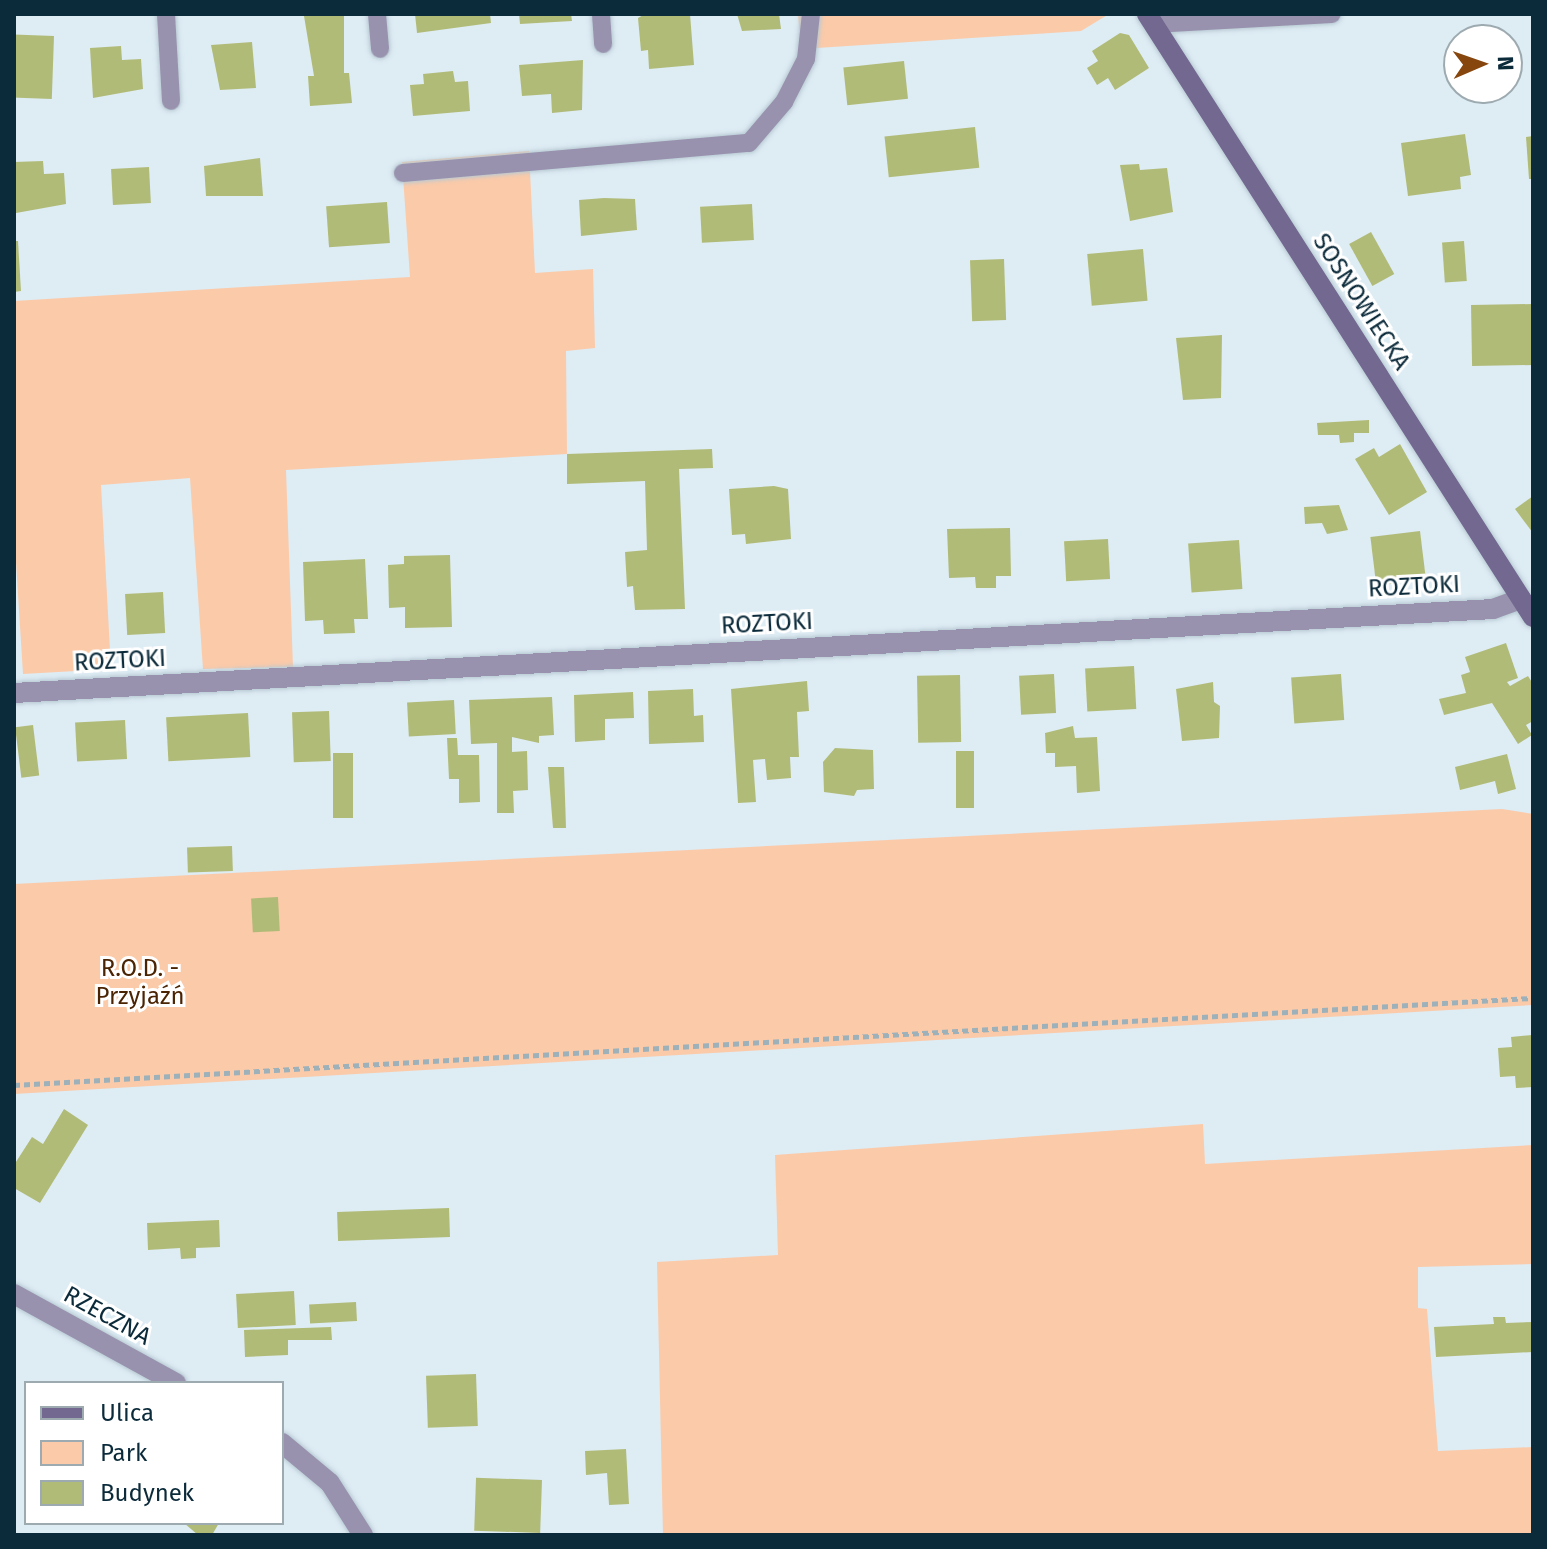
<!DOCTYPE html>
<html>
<head>
<meta charset="utf-8">
<style>
  body { margin:0 }
  #map { position:relative; width:1547px; height:1549px; overflow:hidden; background:#deecf4; font-family:"Fira Sans",sans-serif }
  div>[style] { position:absolute }
  .green>* { inset:0; background:#fbcaa9 }
  .building>* { inset:0; background:#b1bb78; transform-origin:0 0 }
  .path>* { height:5px; margin-top:-2.5px; transform-origin:0; background:repeating-linear-gradient(90deg,#9db1bb 0 6px,transparent 0 10px) }
  .roads { filter:drop-shadow(0 0 2px #b8c9d3) drop-shadow(0 0 2px #b8c9d3) }
  .lane>* { height:18px; margin:-9px; padding:0 9px; transform-origin:9px; border-radius:9px; background:#9892ae }
  .street>* { height:20px; margin:-10px; padding:0 10px; transform-origin:10px; border-radius:10px; background:#9892ae }
  .secondary>* { height:20px; margin:-10px; padding:0 10px; transform-origin:10px; border-radius:10px; background:#726890 }
  span { translate:-50% -50%; white-space:nowrap; text-align:center; line-height:1.15; -webkit-text-stroke:6px #fff; paint-order:stroke }
  .street-label { font-size:24px; color:#0b2a3a }
  .park-label { font-size:24px; color:#4b2404 }
  .frame { position:absolute; inset:0; border:16px solid #0b2a3a; pointer-events:none }
  .legend { position:absolute; left:24px; top:1381px; width:260px; height:144px; box-sizing:border-box; background:#fff; border:2px solid #9daab0; margin:0; padding:10px 14px; list-style:none; font-size:24px; color:#0b2a3a }
  .legend li { display:flex; align-items:center; gap:16px; height:40px }
  .legend b { width:40px; border:2px solid #9daab0 }
  .north { position:absolute; left:1443px; top:24px; width:80px; height:80px; box-sizing:border-box; background:#fff; border:2px solid #9daab0; border-radius:50%; rotate:88deg; font-size:22px; font-weight:700; line-height:32px; text-align:center; color:#0b2a3a }
  .north::after { content:''; display:block; margin:auto; width:28px; height:36px; background:#86460d; clip-path:polygon(50% 0,100% 100%,50% 72%,0 100%) }
</style>
</head>
<body>
<div id="map">
  <div class="green">
    <div style="clip-path:polygon(798px 14px,1109px 14px,1081px 31px,801px 49px)"></div>
    <div style="clip-path:polygon(529px 151px,535px 273px,593px 269px,595px 348px,566px 351px,567px 454px,286px 470px,293px 667px,203px 669px,190px 478px,101px 485px,111px 669px,23px 674px,14px 530px,14px 301px,410px 277px,402px 162px)"></div>
    <div style="clip-path:polygon(1502px 809px,1533px 814px,1533px 1005px,14px 1094px,14px 884px)"></div>
    <div style="clip-path:polygon(1203px 1124px,1205px 1164px,1533px 1145px,1533px 1264px,1418px 1267px,1418px 1308px,1427px 1309px,1438px 1451px,1533px 1447px,1533px 1535px,663px 1535px,657px 1262px,778px 1255px,775px 1155px)"></div>
  </div>
  <div class="building">
    <div style="clip-path:polygon(344px 14px,344px 73px,349px 73px,352px 103px,310px 106px,308px 76px,314px 76px,304px 16px)"></div>
    <div style="clip-path:polygon(415px 14px,490px 14px,491px 23px,417px 33px)"></div>
    <div style="clip-path:polygon(519px 14px,571px 14px,572px 21px,520px 24px)"></div>
    <div style="clip-path:polygon(645px 14px,690px 14px,694px 65px,649px 69px,648px 50px,641px 51px,638px 18px)"></div>
    <div style="clip-path:polygon(737px 14px,779px 14px,781px 29px,742px 31px)"></div>
    <div style="clip-path:polygon(1120px 33px,1129px 35px,1149px 68px,1115px 90px,1108px 78px,1097px 85px,1087px 68px,1098px 61px,1092px 51px)"></div>
    <div style="left:54px;top:36px;width:63px;height:40px;rotate:92deg"></div>
    <div style="clip-path:polygon(252px 42px,256px 88px,220px 90px,211px 45px)"></div>
    <div style="clip-path:polygon(121px 46px,122px 60px,141px 59px,143px 89px,93px 98px,90px 48px)"></div>
    <div style="clip-path:polygon(583px 60px,582px 110px,552px 113px,551px 94px,522px 96px,519px 65px)"></div>
    <div style="left:904px;top:61px;width:38px;height:61px;rotate:84deg"></div>
    <div style="clip-path:polygon(453px 71px,455px 82px,468px 81px,470px 111px,413px 116px,410px 85px,424px 84px,423px 74px)"></div>
    <div style="left:975px;top:127px;width:41px;height:91px;rotate:84deg"></div>
    <div style="clip-path:polygon(1465px 134px,1471px 175px,1460px 177px,1461px 189px,1408px 196px,1401px 143px)"></div>
    <div style="clip-path:polygon(1533px 136px,1533px 179px,1529px 179px,1526px 137px)"></div>
    <div style="clip-path:polygon(260px 158px,263px 196px,206px 196px,204px 166px)"></div>
    <div style="clip-path:polygon(43px 161px,44px 174px,64px 173px,66px 204px,16px 213px,14px 162px)"></div>
    <div style="clip-path:polygon(1139px 164px,1140px 170px,1167px 168px,1173px 212px,1130px 221px,1120px 165px)"></div>
    <div style="left:149px;top:167px;width:36px;height:38px;rotate:87deg"></div>
    <div style="clip-path:polygon(604px 198px,635px 199px,637px 230px,581px 236px,579px 200px)"></div>
    <div style="left:387px;top:202px;width:41px;height:61px;rotate:86deg"></div>
    <div style="left:752px;top:204px;width:36px;height:52px;rotate:87deg"></div>
    <div style="left:1371px;top:232px;width:48px;height:25px;rotate:61deg"></div>
    <div style="clip-path:polygon(14px 241px,18px 241px,21px 291px,14px 292px)"></div>
    <div style="left:1464px;top:241px;width:40px;height:22px;rotate:86deg"></div>
    <div style="left:1143px;top:249px;width:52px;height:56px;rotate:85deg"></div>
    <div style="left:1004px;top:259px;width:61px;height:34px;rotate:88deg"></div>
    <div style="left:1532px;top:304px;width:61px;height:61px;rotate:89deg"></div>
    <div style="clip-path:polygon(1222px 335px,1221px 398px,1183px 400px,1176px 338px)"></div>
    <div style="clip-path:polygon(1369px 420px,1369px 433px,1354px 433px,1354px 442px,1340px 443px,1339px 435px,1318px 435px,1317px 423px)"></div>
    <div style="clip-path:polygon(1400px 444px,1427px 492px,1389px 515px,1355px 459px,1374px 448px,1379px 457px)"></div>
    <div style="clip-path:polygon(712px 449px,713px 468px,679px 469px,685px 609px,635px 610px,633px 586px,627px 587px,625px 552px,647px 550px,645px 481px,567px 484px,567px 454px)"></div>
    <div style="clip-path:polygon(774px 486px,788px 489px,791px 539px,746px 544px,745px 534px,732px 535px,729px 489px)"></div>
    <div style="clip-path:polygon(1533px 496px,1533px 533px,1515px 509px)"></div>
    <div style="clip-path:polygon(1339px 505px,1348px 530px,1327px 534px,1322px 523px,1305px 524px,1304px 507px)"></div>
    <div style="clip-path:polygon(1010px 528px,1011px 576px,996px 576px,996px 588px,976px 588px,975px 577px,949px 578px,947px 529px)"></div>
    <div style="left:1420px;top:531px;width:49px;height:50px;rotate:83deg"></div>
    <div style="left:1108px;top:539px;width:40px;height:44px;rotate:87deg"></div>
    <div style="left:1239px;top:540px;width:49px;height:51px;rotate:86deg"></div>
    <div style="clip-path:polygon(450px 555px,452px 627px,405px 628px,405px 607px,389px 608px,388px 565px,404px 564px,404px 556px)"></div>
    <div style="clip-path:polygon(365px 559px,368px 619px,354px 619px,355px 633px,324px 634px,323px 620px,305px 621px,303px 562px)"></div>
    <div style="left:163px;top:592px;width:41px;height:38px;rotate:87deg"></div>
    <div style="clip-path:polygon(1506px 643px,1518px 678px,1507px 682px,1510px 686px,1528px 676px,1533px 684px,1533px 721px,1526px 725px,1532px 735px,1518px 744px,1492px 703px,1444px 715px,1439px 699px,1466px 693px,1461px 675px,1470px 672px,1465px 657px)"></div>
    <div style="left:1134px;top:666px;width:43px;height:49px;rotate:87deg"></div>
    <div style="left:1054px;top:674px;width:39px;height:35px;rotate:87deg"></div>
    <div style="left:1341px;top:674px;width:46px;height:50px;rotate:86deg"></div>
    <div style="left:960px;top:675px;width:67px;height:43px;rotate:89deg"></div>
    <div style="clip-path:polygon(807px 681px,809px 711px,797px 712px,799px 757px,790px 757px,791px 778px,767px 780px,765px 759px,753px 760px,756px 802px,738px 803px,731px 689px)"></div>
    <div style="clip-path:polygon(1213px 682px,1214px 702px,1220px 706px,1219px 738px,1182px 741px,1176px 689px)"></div>
    <div style="clip-path:polygon(693px 689px,694px 716px,703px 715px,704px 742px,649px 744px,648px 691px)"></div>
    <div style="clip-path:polygon(633px 692px,634px 718px,605px 719px,605px 740px,575px 742px,574px 695px)"></div>
    <div style="clip-path:polygon(552px 697px,554px 735px,539px 736px,539px 743px,512px 737px,512px 752px,527px 751px,528px 790px,513px 791px,514px 813px,497px 813px,497px 743px,471px 744px,469px 700px)"></div>
    <div style="left:454px;top:700px;width:34px;height:47px;rotate:87deg"></div>
    <div style="left:329px;top:711px;width:50px;height:37px;rotate:88deg"></div>
    <div style="left:248px;top:713px;width:44px;height:82px;rotate:87deg"></div>
    <div style="left:125px;top:720px;width:39px;height:50px;rotate:87deg"></div>
    <div style="left:33px;top:725px;width:51px;height:18px;rotate:83deg"></div>
    <div style="clip-path:polygon(1073px 726px,1075px 738px,1097px 737px,1100px 791px,1077px 793px,1076px 766px,1055px 767px,1055px 753px,1046px 753px,1045px 733px)"></div>
    <div style="clip-path:polygon(447px 738px,457px 738px,458px 755px,479px 755px,480px 802px,459px 803px,459px 779px,449px 779px)"></div>
    <div style="clip-path:polygon(835px 748px,873px 750px,874px 789px,857px 790px,854px 796px,824px 792px,823px 762px)"></div>
    <div style="left:956px;top:751px;width:18px;height:57px"></div>
    <div style="left:333px;top:753px;width:20px;height:65px"></div>
    <div style="clip-path:polygon(1507px 754px,1516px 789px,1498px 794px,1495px 781px,1460px 790px,1455px 767px)"></div>
    <div style="clip-path:polygon(548px 767px,564px 767px,566px 828px,553px 828px)"></div>
    <div style="left:232px;top:846px;width:25px;height:45px;rotate:88deg"></div>
    <div style="left:278px;top:897px;width:34px;height:27px;rotate:87deg"></div>
    <div style="clip-path:polygon(1532px 1035px,1533px 1087px,1516px 1088px,1515px 1076px,1500px 1077px,1498px 1048px,1512px 1047px,1511px 1037px)"></div>
    <div style="clip-path:polygon(64px 1109px,88px 1125px,40px 1203px,14px 1188px,14px 1165px,32px 1137px,43px 1144px)"></div>
    <div style="left:449px;top:1208px;width:29px;height:112px;rotate:88deg"></div>
    <div style="clip-path:polygon(219px 1220px,220px 1247px,196px 1248px,196px 1258px,181px 1259px,180px 1248px,148px 1250px,147px 1223px)"></div>
    <div style="left:294px;top:1291px;width:34px;height:58px;rotate:87deg"></div>
    <div style="left:356px;top:1302px;width:19px;height:47px;rotate:87deg"></div>
    <div style="clip-path:polygon(1493px 1317px,1505px 1317px,1506px 1323px,1533px 1322px,1533px 1352px,1436px 1357px,1434px 1327px,1494px 1324px)"></div>
    <div style="clip-path:polygon(331px 1327px,332px 1340px,288px 1340px,288px 1355px,245px 1357px,244px 1330px)"></div>
    <div style="left:476px;top:1374px;width:52px;height:50px;rotate:88deg"></div>
    <div style="clip-path:polygon(626px 1449px,629px 1504px,609px 1505px,607px 1473px,586px 1475px,585px 1451px)"></div>
    <div style="left:542px;top:1480px;width:53px;height:66px;rotate:92deg"></div>
    <div style="clip-path:polygon(184px 1523px,219px 1523px,212px 1535px,198px 1535px)"></div>
  </div>
  <div class="path">
    <div style="left:14px;top:1085px;width:1521px;rotate:-3.28deg"></div>
  </div>
  <div class="roads">
    <div class="lane">
      <div style="left:166px;top:14px;width:87px;rotate:86.7deg"></div>
      <div style="left:377px;top:14px;width:35px;rotate:85deg"></div>
      <div style="left:601px;top:14px;width:30px;rotate:86deg"></div>
      <div style="left:1153px;top:24px;width:179px;rotate:-3.2deg"></div>
      <div style="left:403px;top:173px;width:347px;rotate:-5deg"></div>
      <div style="left:749px;top:143px;width:54px;rotate:-49.5deg"></div>
      <div style="left:784px;top:102px;width:48px;rotate:-62.9deg"></div>
      <div style="left:806px;top:59px;width:45px;rotate:-83.7deg"></div>
    </div>
    <div class="street">
      <div style="left:14px;top:693px;width:1481px;rotate:-3.25deg"></div>
      <div style="left:1493px;top:609px;width:30px;rotate:-20deg"></div>
      <div style="left:14px;top:1294px;width:185px;rotate:28.8deg"></div>
      <div style="left:282px;top:1443px;width:62px;rotate:39.8deg"></div>
      <div style="left:330px;top:1483px;width:62px;rotate:57.6deg"></div>
    </div>
    <div class="secondary">
      <div style="left:1147px;top:14px;width:716px;rotate:57.38deg"></div>
    </div>
  </div>
  <div class="street-label">
    <span style="left:1361px;top:302px;rotate:57deg">SOSNOWIECKA</span>
    <span style="left:1414px;top:587px;rotate:-3deg">ROZTOKI</span>
    <span style="left:767px;top:624px;rotate:-3deg">ROZTOKI</span>
    <span style="left:120px;top:661px;rotate:-3deg">ROZTOKI</span>
    <span style="left:107px;top:1316px;rotate:29deg">RZECZNA</span>
  </div>
  <div class="park-label">
    <span style="left:140px;top:983px">R.O.D. -<br>Przyjaźń</span>
  </div>
  <div class="frame"></div>
  <ul class="legend">
  <li><b style="height:10px;background:#726890"></b>Ulica</li>
  <li><b style="height:22px;background:#fbcaa9"></b>Park</li>
  <li><b style="height:22px;background:#b1bb78"></b>Budynek</li>
  </ul>
  <div class="north">N</div>
</div>
</body>
</html>
